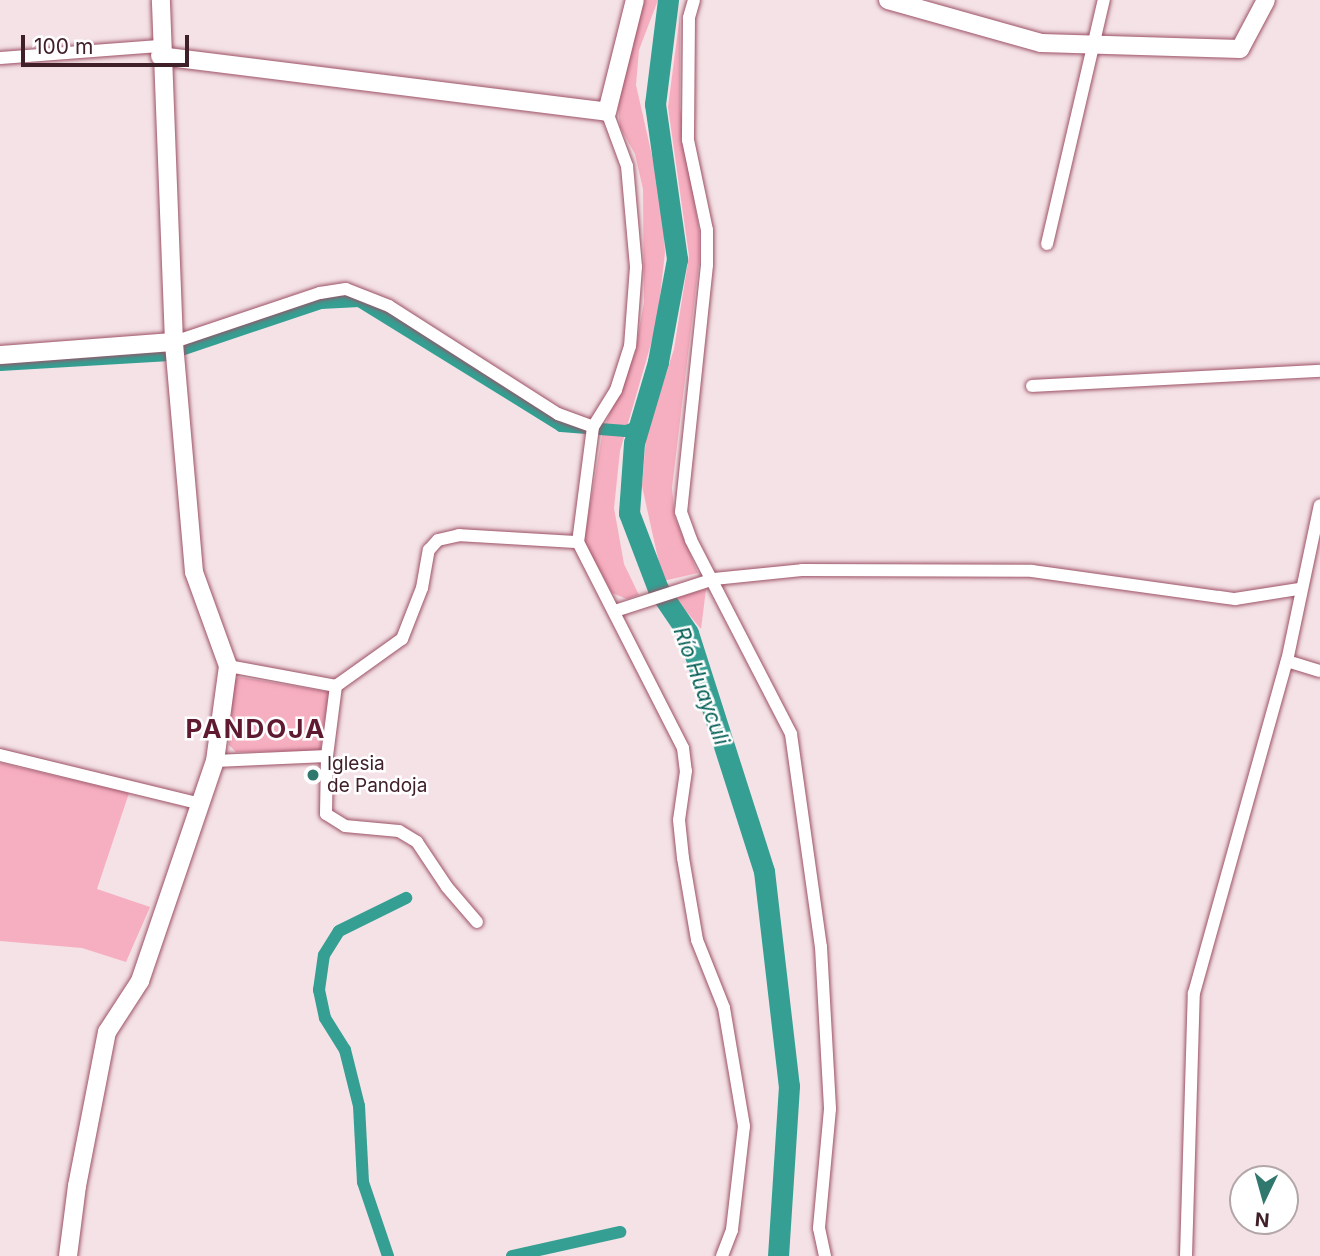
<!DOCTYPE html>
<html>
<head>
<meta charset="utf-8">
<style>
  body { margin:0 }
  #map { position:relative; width:1320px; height:1256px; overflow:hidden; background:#f4e2e6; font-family:Inter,sans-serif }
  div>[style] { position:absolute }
  .green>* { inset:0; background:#f6afc0 }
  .canal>* { height:12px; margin:-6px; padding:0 6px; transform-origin:6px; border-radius:6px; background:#349f92 }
  .river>* { height:21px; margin:-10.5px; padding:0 10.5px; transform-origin:10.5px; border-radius:10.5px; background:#349f92 }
  .roads { filter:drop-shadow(0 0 2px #9d5166) drop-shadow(0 0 2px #9d5166) }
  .street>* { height:12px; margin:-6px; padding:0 6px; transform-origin:6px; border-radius:6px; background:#fff }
  .secondary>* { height:18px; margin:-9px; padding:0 9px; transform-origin:9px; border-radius:9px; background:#fff }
  .dots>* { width:19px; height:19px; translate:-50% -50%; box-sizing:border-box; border:4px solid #fff; border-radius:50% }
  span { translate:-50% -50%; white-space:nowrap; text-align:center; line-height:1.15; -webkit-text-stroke:5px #fff; paint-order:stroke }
  .poi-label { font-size:19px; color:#402028 }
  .left { translate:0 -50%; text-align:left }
  .water-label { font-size:21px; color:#086259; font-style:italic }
  .district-label { font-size:26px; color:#5f1a31; font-weight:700; letter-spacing:2px }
  .north { position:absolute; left:1229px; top:1165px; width:70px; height:70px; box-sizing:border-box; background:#fff; border:2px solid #b3a6a9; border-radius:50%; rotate:185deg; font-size:19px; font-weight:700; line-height:28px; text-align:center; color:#402028 }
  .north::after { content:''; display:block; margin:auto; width:24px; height:32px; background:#30776e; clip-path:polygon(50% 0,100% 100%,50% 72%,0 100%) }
  .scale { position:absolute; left:21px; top:35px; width:168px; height:32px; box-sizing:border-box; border:4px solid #402028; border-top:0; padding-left:9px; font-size:21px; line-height:24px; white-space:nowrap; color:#402028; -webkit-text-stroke:5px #fff; paint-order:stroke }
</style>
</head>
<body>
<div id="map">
  <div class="green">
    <div style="clip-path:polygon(642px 0,658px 0,639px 50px,636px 85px,662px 200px,665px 253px,657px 323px,620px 451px,614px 508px,624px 564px,639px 595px,627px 599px,612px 593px,584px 541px,603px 430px,635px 353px,644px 302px,643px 189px,635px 154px,620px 127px,618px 108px)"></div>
    <div style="clip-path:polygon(680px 15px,680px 107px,699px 231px,699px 262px,672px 488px,675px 518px,698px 573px,663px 581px,642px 486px,646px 437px,674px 349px,689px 256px,668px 107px)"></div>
    <div style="clip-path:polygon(706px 589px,701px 629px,675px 598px)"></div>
    <div style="clip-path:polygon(240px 677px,329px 692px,320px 751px,236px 752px,229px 745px,234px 680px)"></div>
    <div style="clip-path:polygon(0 763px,129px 793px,97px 889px,150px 907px,126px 962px,82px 948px,0 941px)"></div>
  </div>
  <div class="canal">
    <div style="left:184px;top:349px;width:145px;rotate:-18.6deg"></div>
    <div style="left:321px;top:303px;width:38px;rotate:-3deg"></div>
    <div style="left:359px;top:301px;width:238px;rotate:31.7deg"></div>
    <div style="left:561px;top:426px;width:65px;rotate:4.4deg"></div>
    <div style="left:626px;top:431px;width:14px;rotate:-21deg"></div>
    <div style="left:0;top:365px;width:166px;rotate:-3.4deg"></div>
    <div style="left:388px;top:1256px;width:78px;rotate:-108.7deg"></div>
    <div style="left:363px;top:1182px;width:76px;rotate:-93deg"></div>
    <div style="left:359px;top:1106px;width:58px;rotate:-104deg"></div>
    <div style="left:345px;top:1050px;width:38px;rotate:-122deg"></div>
    <div style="left:325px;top:1018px;width:29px;rotate:-102deg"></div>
    <div style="left:319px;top:990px;width:35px;rotate:-82deg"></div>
    <div style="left:324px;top:955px;width:28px;rotate:-58deg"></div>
    <div style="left:339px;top:931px;width:75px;rotate:-26.2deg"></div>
    <div style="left:512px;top:1256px;width:111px;rotate:-12.5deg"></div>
  </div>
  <div class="river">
    <div style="left:668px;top:0;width:105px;rotate:97.1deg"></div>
    <div style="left:655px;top:104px;width:157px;rotate:81.9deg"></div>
    <div style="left:677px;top:259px;width:105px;rotate:100.5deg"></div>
    <div style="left:658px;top:362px;width:84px;rotate:106.5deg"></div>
    <div style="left:634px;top:443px;width:70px;rotate:94.1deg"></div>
    <div style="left:629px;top:513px;width:81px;rotate:69.1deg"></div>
    <div style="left:658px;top:589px;width:53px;rotate:55.7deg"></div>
    <div style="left:688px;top:633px;width:250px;rotate:72.3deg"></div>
    <div style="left:764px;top:871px;width:216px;rotate:83.4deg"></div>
    <div style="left:789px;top:1086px;width:170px;rotate:93.7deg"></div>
  </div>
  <div class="roads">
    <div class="street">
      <div style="left:694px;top:0;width:19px;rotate:106deg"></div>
      <div style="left:689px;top:18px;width:122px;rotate:90.5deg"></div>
      <div style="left:688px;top:140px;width:92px;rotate:78.1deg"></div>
      <div style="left:707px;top:230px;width:35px;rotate:90deg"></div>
      <div style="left:707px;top:265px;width:248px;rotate:96deg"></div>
      <div style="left:681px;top:512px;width:30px;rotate:70deg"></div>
      <div style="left:691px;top:540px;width:218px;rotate:62.7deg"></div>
      <div style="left:791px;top:734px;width:215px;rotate:82deg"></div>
      <div style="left:821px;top:947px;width:162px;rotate:86.8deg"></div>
      <div style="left:830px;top:1109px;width:120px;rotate:95.3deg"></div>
      <div style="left:819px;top:1228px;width:29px;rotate:78deg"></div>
      <div style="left:0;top:58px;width:160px;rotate:-4.3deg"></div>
      <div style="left:607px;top:112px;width:58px;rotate:69.7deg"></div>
      <div style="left:627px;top:166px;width:101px;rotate:84.9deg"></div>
      <div style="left:636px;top:267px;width:79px;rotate:94.3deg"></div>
      <div style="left:630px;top:346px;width:46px;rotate:107.7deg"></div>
      <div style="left:616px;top:390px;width:44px;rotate:121.9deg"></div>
      <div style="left:593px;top:427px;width:116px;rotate:97.4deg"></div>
      <div style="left:578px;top:542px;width:231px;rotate:63deg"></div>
      <div style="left:683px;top:748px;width:23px;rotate:83deg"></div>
      <div style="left:686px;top:771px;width:49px;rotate:98.1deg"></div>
      <div style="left:679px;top:820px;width:38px;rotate:84deg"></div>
      <div style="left:683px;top:858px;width:83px;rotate:80.3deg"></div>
      <div style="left:697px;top:940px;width:73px;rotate:68.3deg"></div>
      <div style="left:724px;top:1008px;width:120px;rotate:80.4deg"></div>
      <div style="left:744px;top:1126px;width:105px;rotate:96.6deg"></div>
      <div style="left:732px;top:1230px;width:28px;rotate:111deg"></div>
      <div style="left:1047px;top:244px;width:251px;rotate:-76.9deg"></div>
      <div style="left:174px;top:342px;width:154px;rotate:-18.6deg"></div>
      <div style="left:320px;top:293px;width:26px;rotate:-9deg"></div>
      <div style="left:346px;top:289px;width:46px;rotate:21.6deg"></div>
      <div style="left:389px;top:306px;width:201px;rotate:32.6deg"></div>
      <div style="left:558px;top:414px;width:37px;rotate:20deg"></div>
      <div style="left:1032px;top:386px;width:288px;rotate:-3deg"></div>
      <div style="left:615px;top:611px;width:104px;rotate:-17.9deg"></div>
      <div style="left:714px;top:579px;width:88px;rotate:-5.8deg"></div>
      <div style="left:802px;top:570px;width:230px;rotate:0.2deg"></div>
      <div style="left:1032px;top:571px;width:205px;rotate:7.9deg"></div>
      <div style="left:1235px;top:599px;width:65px;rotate:-8.9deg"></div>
      <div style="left:1287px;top:661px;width:34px;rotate:17deg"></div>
      <div style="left:336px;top:686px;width:81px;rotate:-35.5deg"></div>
      <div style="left:402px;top:639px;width:55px;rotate:-68.6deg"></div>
      <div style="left:422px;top:588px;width:39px;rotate:-80deg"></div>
      <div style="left:429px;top:550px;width:13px;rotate:-48deg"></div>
      <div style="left:438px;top:540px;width:22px;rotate:-13deg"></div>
      <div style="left:459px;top:535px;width:119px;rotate:3.4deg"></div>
      <div style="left:0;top:755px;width:207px;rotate:13.7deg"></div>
      <div style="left:327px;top:756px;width:58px;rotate:91deg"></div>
      <div style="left:326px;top:814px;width:22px;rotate:32deg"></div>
      <div style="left:345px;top:826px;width:54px;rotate:5.3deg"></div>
      <div style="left:399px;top:831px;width:21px;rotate:31deg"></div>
      <div style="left:417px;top:842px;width:54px;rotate:56.3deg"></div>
      <div style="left:447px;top:887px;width:46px;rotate:49.4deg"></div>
      <div style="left:215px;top:761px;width:112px;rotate:-2.6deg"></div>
      <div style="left:327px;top:756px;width:71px;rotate:-82.7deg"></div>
      <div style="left:336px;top:686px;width:110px;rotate:-169.5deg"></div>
      <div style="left:1186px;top:1256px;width:263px;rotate:-88.3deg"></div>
      <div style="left:1194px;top:993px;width:345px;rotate:-74.4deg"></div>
      <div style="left:1287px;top:661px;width:159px;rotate:-78.1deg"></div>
    </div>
    <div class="secondary">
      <div style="left:888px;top:0;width:159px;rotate:15.7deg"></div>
      <div style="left:1041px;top:43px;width:199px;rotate:1.7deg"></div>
      <div style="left:1240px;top:49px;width:55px;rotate:-62deg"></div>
      <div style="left:160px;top:56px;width:450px;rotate:7.1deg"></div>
      <div style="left:607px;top:112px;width:115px;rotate:-76deg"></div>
      <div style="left:0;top:355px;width:174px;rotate:-4.3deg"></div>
      <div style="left:68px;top:1256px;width:71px;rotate:-82.7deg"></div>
      <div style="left:77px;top:1186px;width:157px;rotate:-79deg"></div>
      <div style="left:107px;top:1032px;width:61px;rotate:-57.1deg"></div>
      <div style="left:140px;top:981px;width:232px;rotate:-71.2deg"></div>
      <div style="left:215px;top:761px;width:96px;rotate:-82.2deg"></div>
      <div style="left:228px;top:666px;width:100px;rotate:-109.9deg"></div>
      <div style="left:194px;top:572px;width:231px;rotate:-95deg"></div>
      <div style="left:174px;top:342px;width:342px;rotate:-92.2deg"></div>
    </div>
  </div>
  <div class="dots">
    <div style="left:313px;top:775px;background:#30776e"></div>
  </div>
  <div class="poi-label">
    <span class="left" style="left:327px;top:775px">Iglesia<br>de Pandoja</span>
  </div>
  <div class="water-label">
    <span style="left:701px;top:686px;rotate:70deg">Río Huayculi</span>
  </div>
  <div class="district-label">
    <span style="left:256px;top:729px">PANDOJA</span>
  </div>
  <div class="north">N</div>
  <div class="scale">100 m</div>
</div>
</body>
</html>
